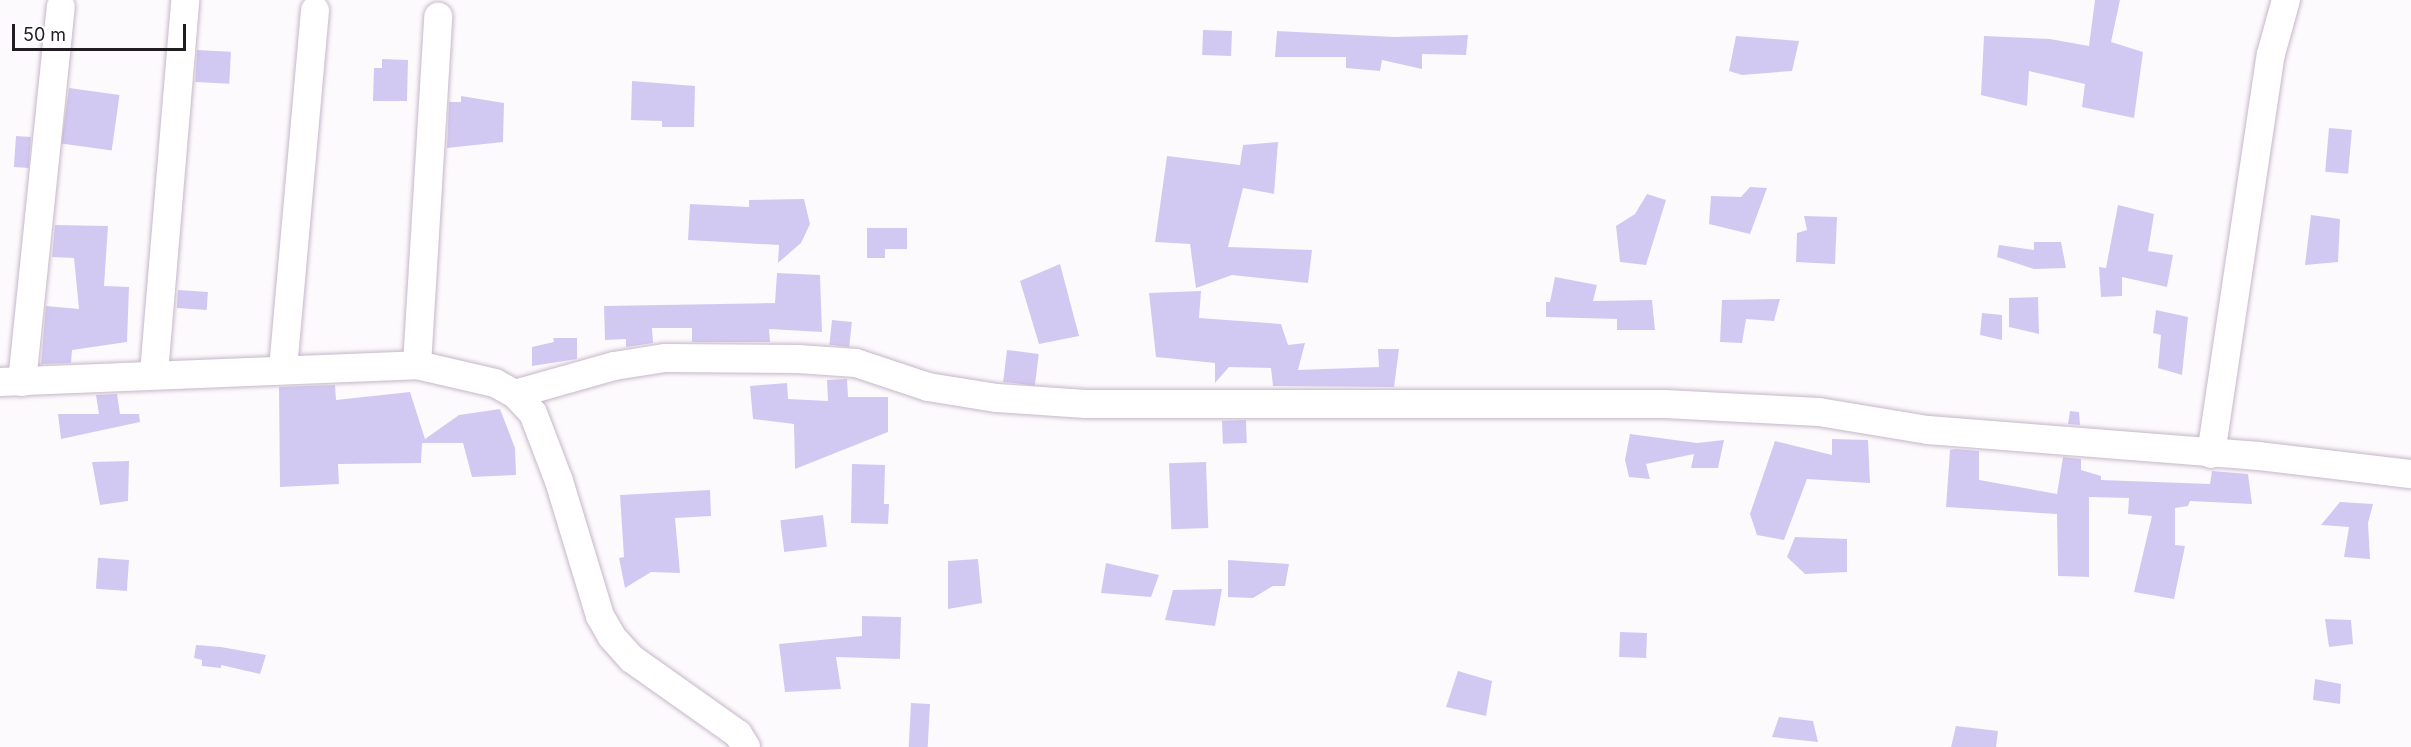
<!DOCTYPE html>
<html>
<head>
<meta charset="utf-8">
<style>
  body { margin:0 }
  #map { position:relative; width:2411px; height:747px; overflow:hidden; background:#fdfafd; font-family:Inter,sans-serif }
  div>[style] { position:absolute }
  .building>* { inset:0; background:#d2c9f3; transform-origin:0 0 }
  .roads { filter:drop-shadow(0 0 2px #c5b7c8) drop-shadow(0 0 2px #c5b7c8) }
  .minor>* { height:28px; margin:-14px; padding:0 14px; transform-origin:14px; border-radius:14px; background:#fff }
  span { translate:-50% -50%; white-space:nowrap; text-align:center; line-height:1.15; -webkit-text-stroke:4.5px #fff; paint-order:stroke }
  .scale { position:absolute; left:12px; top:24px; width:174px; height:27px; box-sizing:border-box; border:3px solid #211b22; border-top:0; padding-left:8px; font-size:18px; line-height:21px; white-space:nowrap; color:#211b22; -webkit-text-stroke:4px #fff; paint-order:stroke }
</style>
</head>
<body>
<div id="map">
  <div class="building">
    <div style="clip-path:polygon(2095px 0,2120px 0,2111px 42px,2143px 52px,2134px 118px,2082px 107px,2085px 84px,2029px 71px,2027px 106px,1981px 95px,1984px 36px,2050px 39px,2089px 46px)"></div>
    <div style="left:1203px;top:30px;width:29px;height:25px;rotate:2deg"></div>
    <div style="clip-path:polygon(1277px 31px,1394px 37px,1468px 35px,1466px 55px,1422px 54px,1422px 69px,1382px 60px,1380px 71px,1346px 68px,1346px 57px,1275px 57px)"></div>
    <div style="clip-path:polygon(1736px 36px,1799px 41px,1792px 71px,1742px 75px,1729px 71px)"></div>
    <div style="left:197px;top:50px;width:34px;height:32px;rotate:3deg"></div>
    <div style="clip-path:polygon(382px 59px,408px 60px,407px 101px,373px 101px,374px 68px,382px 68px)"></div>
    <div style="clip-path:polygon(632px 81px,695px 86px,694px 127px,662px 127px,662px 121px,631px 120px)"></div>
    <div style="left:69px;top:88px;width:51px;height:56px;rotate:8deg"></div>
    <div style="clip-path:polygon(461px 96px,504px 103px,503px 142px,447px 148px,449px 102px,461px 102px)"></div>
    <div style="left:2329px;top:128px;width:23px;height:44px;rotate:5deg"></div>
    <div style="left:16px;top:136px;width:15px;height:31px;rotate:4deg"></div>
    <div style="clip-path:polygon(1278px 142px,1274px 194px,1243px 188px,1228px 247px,1312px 250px,1308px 283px,1232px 275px,1196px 288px,1190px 244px,1155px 242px,1167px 156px,1240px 165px,1243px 145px)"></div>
    <div style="clip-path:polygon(1750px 187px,1767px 188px,1750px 234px,1709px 224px,1711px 196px,1741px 197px)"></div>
    <div style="clip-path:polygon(1647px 194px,1666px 200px,1646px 265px,1620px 262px,1616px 226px,1635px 214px)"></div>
    <div style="clip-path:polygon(804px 199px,810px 224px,801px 243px,778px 263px,779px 245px,688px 240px,690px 204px,749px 207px,749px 200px)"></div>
    <div style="clip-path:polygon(2118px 205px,2154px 214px,2148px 251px,2173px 255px,2167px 287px,2122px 277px,2122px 296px,2101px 297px,2099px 267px,2106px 268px)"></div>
    <div style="clip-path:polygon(2311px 215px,2340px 219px,2338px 262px,2305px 265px)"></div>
    <div style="clip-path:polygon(1804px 216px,1837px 217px,1835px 264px,1796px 262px,1797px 233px,1807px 230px)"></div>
    <div style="clip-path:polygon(55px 225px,108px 226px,104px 286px,129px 287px,127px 342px,72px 350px,71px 363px,41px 364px,46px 306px,79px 309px,74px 258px,52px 257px)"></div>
    <div style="clip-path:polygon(867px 228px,907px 228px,907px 249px,885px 249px,885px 258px,867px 258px)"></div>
    <div style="clip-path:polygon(2034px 242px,2061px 242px,2066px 268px,2034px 269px,1997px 257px,1999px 245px,2034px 250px)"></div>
    <div style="clip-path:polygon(1060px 264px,1079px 336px,1039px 344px,1020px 281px)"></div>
    <div style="clip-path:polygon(777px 273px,820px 275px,822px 332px,769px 329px,770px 342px,692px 342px,692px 328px,652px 328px,653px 343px,626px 347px,626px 339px,605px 340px,604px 306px,775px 303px)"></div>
    <div style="clip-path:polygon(1555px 277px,1597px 285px,1593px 301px,1652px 300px,1655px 330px,1617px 330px,1617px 319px,1546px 317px,1546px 302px,1550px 302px)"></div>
    <div style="left:178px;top:290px;width:30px;height:18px;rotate:4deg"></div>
    <div style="clip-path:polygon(1201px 291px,1199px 318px,1281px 324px,1288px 345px,1305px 343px,1298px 370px,1379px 367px,1378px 349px,1399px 349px,1394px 387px,1273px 386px,1271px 368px,1229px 367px,1215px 383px,1215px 363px,1156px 357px,1149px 293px)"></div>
    <div style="clip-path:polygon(2038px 297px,2039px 334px,2009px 327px,2009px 298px)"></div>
    <div style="clip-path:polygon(1780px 299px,1774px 321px,1746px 319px,1742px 343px,1720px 342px,1722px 300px)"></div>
    <div style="clip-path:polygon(2156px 310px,2188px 317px,2182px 375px,2158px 368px,2161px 335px,2153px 333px)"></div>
    <div style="clip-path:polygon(1982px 313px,2002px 315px,2002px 340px,1980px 335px)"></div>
    <div style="left:832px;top:320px;width:20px;height:25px;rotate:6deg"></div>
    <div style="clip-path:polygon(553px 338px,577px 338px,577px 359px,532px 366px,532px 347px,554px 342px)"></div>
    <div style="left:1007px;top:350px;width:32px;height:32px;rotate:7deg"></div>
    <div style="clip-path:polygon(847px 379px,848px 397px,888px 397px,888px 432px,795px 469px,794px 424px,753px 419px,750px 386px,787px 383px,788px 399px,828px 401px,827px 380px)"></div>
    <div style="clip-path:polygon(335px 385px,336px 400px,410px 392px,425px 439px,459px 415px,500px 409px,515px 448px,516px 475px,472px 477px,463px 443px,422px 443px,421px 463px,338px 464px,339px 484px,280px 487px,279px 387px)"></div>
    <div style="clip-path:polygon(117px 394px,120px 414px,139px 414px,140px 422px,61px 439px,58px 414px,99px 414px,96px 395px)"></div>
    <div style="clip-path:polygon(2070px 411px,2079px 412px,2080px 425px,2068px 424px)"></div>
    <div style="left:1246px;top:420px;width:23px;height:24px;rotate:88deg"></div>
    <div style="clip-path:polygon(1630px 434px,1697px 443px,1724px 440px,1718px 468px,1691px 468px,1694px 454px,1646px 464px,1650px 479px,1629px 477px,1625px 460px)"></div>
    <div style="clip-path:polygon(1832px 439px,1868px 440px,1870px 483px,1807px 479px,1784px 540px,1757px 535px,1750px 514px,1775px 441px,1832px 455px)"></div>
    <div style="clip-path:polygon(1955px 449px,1979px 451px,1979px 480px,2057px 494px,2063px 457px,2081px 459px,2081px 470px,2101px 476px,2101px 480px,2210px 484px,2212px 471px,2248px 474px,2252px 504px,2190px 501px,2188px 506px,2175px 508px,2175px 545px,2185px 546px,2174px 599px,2134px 592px,2152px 516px,2128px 514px,2129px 498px,2089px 497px,2089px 577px,2058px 576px,2057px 514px,1946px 507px,1950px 450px)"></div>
    <div style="clip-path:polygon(129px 461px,128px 501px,100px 505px,92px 462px)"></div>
    <div style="left:1206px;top:462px;width:66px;height:37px;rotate:88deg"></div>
    <div style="clip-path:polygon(852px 464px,885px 465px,884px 504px,889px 504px,888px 524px,851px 523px)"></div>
    <div style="clip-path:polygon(710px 490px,711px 516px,675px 518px,680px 573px,651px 572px,625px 588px,619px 558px,624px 557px,620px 495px)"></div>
    <div style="clip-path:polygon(2340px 502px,2373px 504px,2368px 523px,2370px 559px,2344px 557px,2349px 527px,2321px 525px)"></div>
    <div style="left:823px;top:515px;width:32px;height:43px;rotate:83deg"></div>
    <div style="clip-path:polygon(1795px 537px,1847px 539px,1847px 572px,1805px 574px,1787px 557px)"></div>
    <div style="clip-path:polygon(978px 559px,982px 603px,948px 609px,948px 561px)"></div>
    <div style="left:129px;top:560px;width:31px;height:31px;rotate:94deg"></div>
    <div style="clip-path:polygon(1228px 560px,1289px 564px,1285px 586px,1273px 586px,1253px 598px,1228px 597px)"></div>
    <div style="clip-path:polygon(1106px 563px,1159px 575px,1151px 597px,1101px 593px)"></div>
    <div style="clip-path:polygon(1222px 589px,1215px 626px,1165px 620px,1173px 590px)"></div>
    <div style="clip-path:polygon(862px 616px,901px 617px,900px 659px,836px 657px,841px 689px,785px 692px,779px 644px,862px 636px)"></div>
    <div style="clip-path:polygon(2325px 619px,2351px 620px,2353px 644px,2329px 647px)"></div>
    <div style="left:1620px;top:632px;width:27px;height:25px;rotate:2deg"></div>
    <div style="clip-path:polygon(196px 645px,221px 647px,266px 655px,260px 674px,221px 665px,221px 668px,202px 666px,202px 660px,194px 658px)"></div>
    <div style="clip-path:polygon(1458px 671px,1492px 681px,1486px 716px,1446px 707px)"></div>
    <div style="clip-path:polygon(2315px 679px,2341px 684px,2340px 704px,2313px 700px)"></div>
    <div style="left:911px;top:703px;width:19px;height:44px;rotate:3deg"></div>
    <div style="clip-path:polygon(1779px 717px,1813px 721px,1818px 742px,1772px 737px)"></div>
    <div style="clip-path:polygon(1956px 726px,1998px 731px,1996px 747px,1951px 747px)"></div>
  </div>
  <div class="roads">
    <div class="minor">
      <div style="left:417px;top:365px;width:349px;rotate:-86.5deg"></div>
      <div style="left:283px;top:369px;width:360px;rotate:-84.9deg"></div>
      <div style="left:154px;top:373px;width:374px;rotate:-85.2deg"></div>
      <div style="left:0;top:382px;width:417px;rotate:-2.3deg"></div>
      <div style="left:417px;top:365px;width:80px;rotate:13deg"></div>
      <div style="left:495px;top:383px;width:23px;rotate:29deg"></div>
      <div style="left:515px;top:394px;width:26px;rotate:47deg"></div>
      <div style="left:533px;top:413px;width:73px;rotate:69.1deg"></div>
      <div style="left:559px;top:481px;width:141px;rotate:73.1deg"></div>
      <div style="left:600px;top:616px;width:24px;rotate:60deg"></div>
      <div style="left:612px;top:637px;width:30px;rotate:48deg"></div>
      <div style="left:632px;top:659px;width:130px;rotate:35.3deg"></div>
      <div style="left:738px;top:734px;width:15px;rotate:58deg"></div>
      <div style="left:22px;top:382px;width:377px;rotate:-84.1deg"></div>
      <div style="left:515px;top:394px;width:103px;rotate:-15.8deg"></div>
      <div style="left:614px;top:366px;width:52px;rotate:-8.9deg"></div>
      <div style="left:665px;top:358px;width:133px;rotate:0.4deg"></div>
      <div style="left:798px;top:359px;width:58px;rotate:3.9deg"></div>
      <div style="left:856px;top:363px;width:76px;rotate:18.4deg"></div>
      <div style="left:928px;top:387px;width:70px;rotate:9.1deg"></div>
      <div style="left:997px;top:398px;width:89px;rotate:3.9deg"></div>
      <div style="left:1086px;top:404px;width:579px"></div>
      <div style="left:1665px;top:404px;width:154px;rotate:3deg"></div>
      <div style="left:1819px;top:412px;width:110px;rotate:9.4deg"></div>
      <div style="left:1928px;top:430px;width:332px;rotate:4.5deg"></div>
      <div style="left:2259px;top:456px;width:153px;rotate:6.8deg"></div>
      <div style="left:2211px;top:454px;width:404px;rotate:-81.5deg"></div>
      <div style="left:2271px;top:54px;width:56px;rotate:-74.5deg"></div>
    </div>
  </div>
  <div class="scale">50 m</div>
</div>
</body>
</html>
